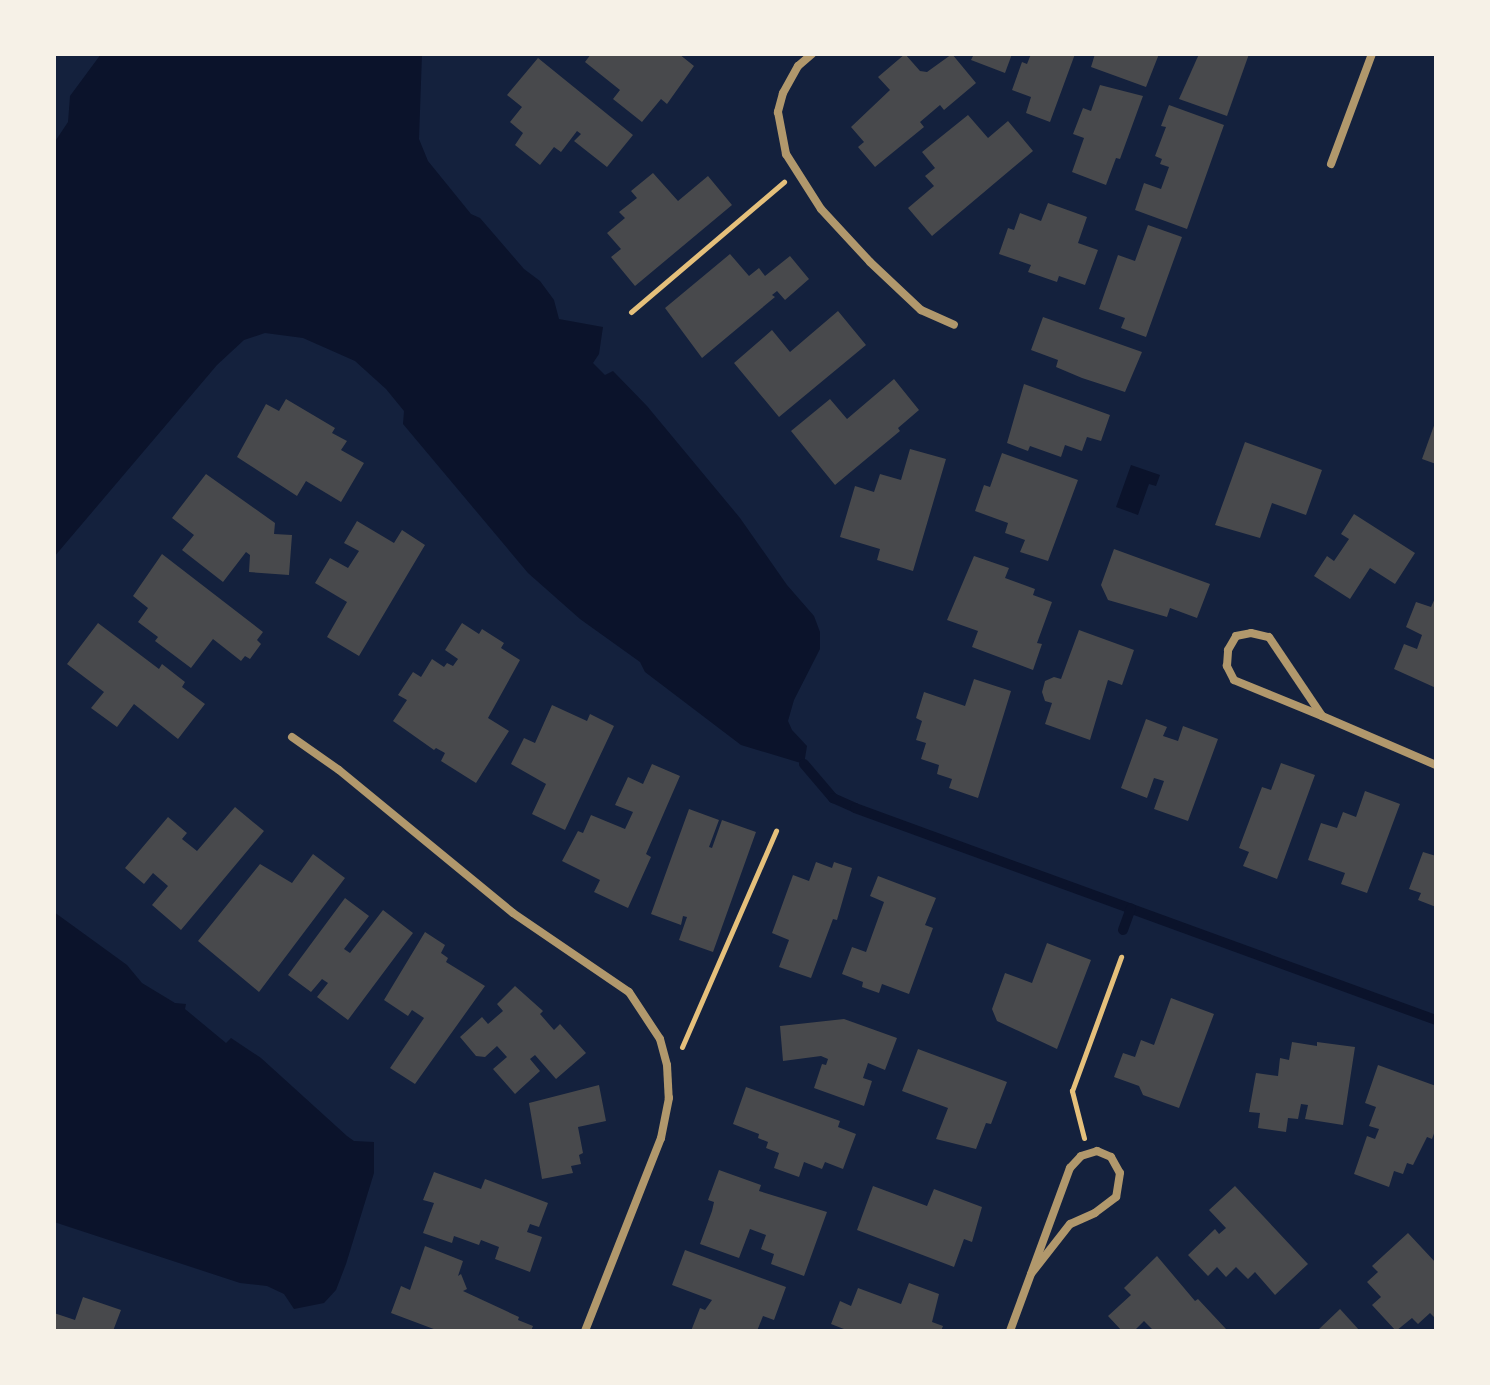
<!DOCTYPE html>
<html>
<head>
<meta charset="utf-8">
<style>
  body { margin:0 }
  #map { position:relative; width:1490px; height:1385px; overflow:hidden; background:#14213d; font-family:Manrope,sans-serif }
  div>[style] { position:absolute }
  .water>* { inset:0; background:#0b132b }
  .stream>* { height:10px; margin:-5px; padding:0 5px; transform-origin:5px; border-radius:5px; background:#0b132b }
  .building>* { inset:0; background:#48494c }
  .path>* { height:5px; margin:-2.5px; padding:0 2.5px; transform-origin:2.5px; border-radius:2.5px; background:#e5c07b }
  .minor>* { height:8px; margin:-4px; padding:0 4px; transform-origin:4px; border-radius:4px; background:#b1986c }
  span { translate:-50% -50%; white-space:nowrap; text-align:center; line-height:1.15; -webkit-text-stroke:7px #f6f1e7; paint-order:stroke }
  .frame { position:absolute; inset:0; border:56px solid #f6f1e7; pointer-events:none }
</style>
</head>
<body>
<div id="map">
  <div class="water">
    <div style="clip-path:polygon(101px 54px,422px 54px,419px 139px,428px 161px,471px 214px,480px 218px,524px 269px,540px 281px,554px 300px,559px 319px,603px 327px,599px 354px,593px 363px,605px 375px,613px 371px,647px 406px,740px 518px,787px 585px,814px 616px,820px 632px,820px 649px,794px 700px,788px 721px,792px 730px,807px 746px,804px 764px,741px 745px,645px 672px,640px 662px,580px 619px,528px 573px,403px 424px,404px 411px,386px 389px,355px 361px,303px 338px,265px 333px,244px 340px,217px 365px,54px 557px,54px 143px,68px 122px,70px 96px)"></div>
    <div style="clip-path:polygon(1131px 465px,1160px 475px,1156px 486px,1149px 484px,1138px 515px,1116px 507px)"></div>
    <div style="clip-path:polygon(54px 912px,127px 965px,142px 983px,175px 1003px,186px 1004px,185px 1009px,226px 1043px,231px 1038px,261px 1058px,347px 1136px,354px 1141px,374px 1142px,374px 1173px,346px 1264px,336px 1290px,324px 1303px,294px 1309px,284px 1294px,267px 1286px,240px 1283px,54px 1222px)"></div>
  </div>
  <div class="stream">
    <div style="left:804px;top:764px;width:45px;rotate:49.5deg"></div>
    <div style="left:833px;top:798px;width:24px;rotate:24deg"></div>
    <div style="left:855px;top:808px;width:618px;rotate:20.05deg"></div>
    <div style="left:1123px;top:930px;width:23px;rotate:-70deg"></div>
  </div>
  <div class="building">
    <div style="clip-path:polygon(591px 54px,679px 54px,694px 66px,667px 104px,661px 99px,642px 122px,613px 99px,620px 90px,585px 62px)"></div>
    <div style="clip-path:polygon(905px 54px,920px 71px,927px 72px,952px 54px,976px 83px,944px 110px,940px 105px,920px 122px,924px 127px,875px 167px,858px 147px,864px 142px,851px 127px,890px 90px,878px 77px)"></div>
    <div style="clip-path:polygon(974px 54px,1012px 54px,1005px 73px,971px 60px)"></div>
    <div style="clip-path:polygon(1031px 54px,1075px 54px,1050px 122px,1026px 113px,1031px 97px,1012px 90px,1022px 62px,1027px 64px)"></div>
    <div style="clip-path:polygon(1095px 54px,1159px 54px,1146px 87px,1091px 67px)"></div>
    <div style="clip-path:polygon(1199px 54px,1249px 54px,1227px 116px,1179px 99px)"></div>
    <div style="clip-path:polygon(538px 58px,633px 135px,607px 167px,574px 141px,581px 134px,577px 131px,561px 152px,554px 147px,540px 165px,515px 145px,523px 133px,510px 122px,522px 107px,507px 95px)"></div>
    <div style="clip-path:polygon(1100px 85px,1143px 96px,1120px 159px,1116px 158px,1106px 185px,1072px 172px,1084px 138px,1073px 134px,1083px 108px,1091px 111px)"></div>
    <div style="clip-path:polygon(1169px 105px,1224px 125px,1187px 229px,1135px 210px,1144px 183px,1161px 189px,1169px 167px,1160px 164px,1162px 159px,1155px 156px,1166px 127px,1161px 126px)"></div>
    <div style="clip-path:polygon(968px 115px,988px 138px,1008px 121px,1033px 151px,932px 236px,908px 208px,934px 186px,925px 176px,935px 168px,922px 152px)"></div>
    <div style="clip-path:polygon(653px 173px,678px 201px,708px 176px,732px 205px,635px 286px,611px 257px,621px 249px,607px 233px,625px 218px,619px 212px,637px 198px,631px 191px)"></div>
    <div style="clip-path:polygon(1048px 203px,1087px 217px,1078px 243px,1098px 250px,1085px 285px,1059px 276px,1057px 282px,1028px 272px,1031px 265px,999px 254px,1008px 228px,1014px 230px,1020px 213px,1041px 221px)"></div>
    <div style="clip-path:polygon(1148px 225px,1182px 237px,1146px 337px,1121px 328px,1125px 318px,1099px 309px,1118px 255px,1135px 261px)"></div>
    <div style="clip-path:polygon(730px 254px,749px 276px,759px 268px,765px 276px,790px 256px,809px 279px,785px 300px,777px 291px,772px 295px,775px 297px,702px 358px,665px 308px)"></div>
    <div style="clip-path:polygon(838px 311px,866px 345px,779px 417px,734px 363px,772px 330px,790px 352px)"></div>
    <div style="clip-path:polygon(1043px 317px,1142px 352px,1125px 392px,1082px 378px,1056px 367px,1058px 360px,1031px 350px)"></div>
    <div style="clip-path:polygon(894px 379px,919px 410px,898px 428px,900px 431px,835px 485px,791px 431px,830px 399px,847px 419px)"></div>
    <div style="clip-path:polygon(1024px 384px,1110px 415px,1101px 441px,1087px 437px,1082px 451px,1065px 445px,1061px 457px,1030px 446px,1028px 451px,1007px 443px)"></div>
    <div style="clip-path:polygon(286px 399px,335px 428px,332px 433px,347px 441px,341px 450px,364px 463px,341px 502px,306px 481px,297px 496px,237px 457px,266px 404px,279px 411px)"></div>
    <div style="clip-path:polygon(1436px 420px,1436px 464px,1422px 459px)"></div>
    <div style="clip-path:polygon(1245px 442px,1322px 470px,1306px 515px,1272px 503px,1260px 538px,1215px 525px)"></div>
    <div style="clip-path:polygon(910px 449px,946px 459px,913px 571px,877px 560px,880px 549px,840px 537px,855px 486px,874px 492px,880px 474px,901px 480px)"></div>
    <div style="clip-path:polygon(1002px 453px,1078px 480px,1048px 561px,1020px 552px,1025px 540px,1005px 533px,1008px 523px,975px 511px,984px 485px,990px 487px)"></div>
    <div style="clip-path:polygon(206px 474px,275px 523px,274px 534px,292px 535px,289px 575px,249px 572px,250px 555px,246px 552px,223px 582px,182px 550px,194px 535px,172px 518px)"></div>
    <div style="clip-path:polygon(1354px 514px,1415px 553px,1395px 584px,1370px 568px,1350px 599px,1314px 576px,1327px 556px,1334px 561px,1349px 539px,1341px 534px)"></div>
    <div style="clip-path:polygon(357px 521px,394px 543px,402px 530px,425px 545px,359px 656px,327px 637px,347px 602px,315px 583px,330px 558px,348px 568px,359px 551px,344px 543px)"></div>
    <div style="clip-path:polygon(1114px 549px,1210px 584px,1197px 618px,1170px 608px,1167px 617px,1108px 600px,1101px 585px)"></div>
    <div style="clip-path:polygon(162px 554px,263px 632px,257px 640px,261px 644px,250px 659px,245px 656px,241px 661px,213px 639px,191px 668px,155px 641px,158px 637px,138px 622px,148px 608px,133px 596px)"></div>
    <div style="clip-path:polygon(974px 556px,1009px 568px,1005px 578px,1035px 589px,1033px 595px,1052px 602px,1037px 643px,1042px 644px,1033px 670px,972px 647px,978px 631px,947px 620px)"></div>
    <div style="clip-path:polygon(1436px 596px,1436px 688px,1394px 669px,1404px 644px,1417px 649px,1422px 635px,1406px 627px,1416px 602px,1431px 607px)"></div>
    <div style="clip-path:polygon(98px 623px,159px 669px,162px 664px,185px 682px,182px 687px,205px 704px,178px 739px,134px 704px,117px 727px,91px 708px,104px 692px,67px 664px)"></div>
    <div style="clip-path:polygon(462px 623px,479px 634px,482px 629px,504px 643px,501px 648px,520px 660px,488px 718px,509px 731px,476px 783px,441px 761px,445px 753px,436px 748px,434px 750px,393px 721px,407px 700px,398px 695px,413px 672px,421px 677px,432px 659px,444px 667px,447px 663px,453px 666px,458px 659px,445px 650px)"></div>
    <div style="clip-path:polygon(1079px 630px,1134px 650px,1122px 685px,1108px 680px,1090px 740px,1045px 724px,1052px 703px,1045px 701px,1042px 692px,1045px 681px,1054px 677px,1061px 679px)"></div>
    <div style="clip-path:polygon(974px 679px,1011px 691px,978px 798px,949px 788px,952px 779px,937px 774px,939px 765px,921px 759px,926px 743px,916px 740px,922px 721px,916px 718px,924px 692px,965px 706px)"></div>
    <div style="clip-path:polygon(552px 705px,587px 721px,590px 714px,614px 726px,565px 830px,532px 814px,546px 784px,511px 764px,524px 738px,535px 743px)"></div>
    <div style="clip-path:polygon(1146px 719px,1167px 727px,1163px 736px,1178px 741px,1183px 726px,1218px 739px,1188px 821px,1154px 809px,1164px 781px,1154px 778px,1147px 798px,1121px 788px)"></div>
    <div style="clip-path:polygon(1281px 763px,1315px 775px,1277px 879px,1243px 866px,1249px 852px,1239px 848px,1262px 787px,1271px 790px)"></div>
    <div style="clip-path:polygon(652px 764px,680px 776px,646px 854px,651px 857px,628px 908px,594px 892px,600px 880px,562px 861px,578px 831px,583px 833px,591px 815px,625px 829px,633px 812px,615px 805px,628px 777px,643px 784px)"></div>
    <div style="clip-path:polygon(1365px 791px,1400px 804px,1367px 893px,1341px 884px,1345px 873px,1308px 860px,1321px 823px,1337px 828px,1343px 812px,1356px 817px)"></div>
    <div style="clip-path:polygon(235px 807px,264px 831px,181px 930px,152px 905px,168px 886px,153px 873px,144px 884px,125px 868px,168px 817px,187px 833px,182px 839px,197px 851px)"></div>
    <div style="clip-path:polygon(689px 809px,719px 820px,709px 847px,712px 848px,722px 820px,756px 832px,713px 952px,679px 940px,687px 917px,683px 916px,681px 925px,651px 914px)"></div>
    <div style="clip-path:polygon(1423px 852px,1436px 856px,1436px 907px,1418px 900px,1421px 893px,1409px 889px)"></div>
    <div style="clip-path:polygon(313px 854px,345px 878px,259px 992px,198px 941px,260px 864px,292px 883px)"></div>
    <div style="clip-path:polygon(816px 862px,832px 868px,834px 862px,852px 868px,837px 920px,833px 919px,811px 978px,779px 967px,789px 940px,772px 933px,793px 875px,809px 881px)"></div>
    <div style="clip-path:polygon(878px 876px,936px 898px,925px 925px,933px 928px,909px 994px,882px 984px,879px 993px,862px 987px,863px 982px,842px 974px,852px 947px,866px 952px,884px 902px,870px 896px)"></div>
    <div style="clip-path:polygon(345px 898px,369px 916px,344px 949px,350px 953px,383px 910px,413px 933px,348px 1020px,317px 997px,328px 983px,322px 979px,311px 992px,288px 975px)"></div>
    <div style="clip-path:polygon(425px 932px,445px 945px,441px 953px,448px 958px,446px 962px,485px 986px,415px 1084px,390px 1068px,424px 1018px,412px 1010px,408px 1016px,384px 1000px)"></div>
    <div style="clip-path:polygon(1047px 943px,1091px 960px,1057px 1049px,997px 1021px,992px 1009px,1005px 973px,1032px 983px)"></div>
    <div style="clip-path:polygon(515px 986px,543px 1011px,540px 1014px,554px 1030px,560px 1024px,586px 1053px,556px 1079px,535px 1055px,530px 1059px,540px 1071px,515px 1094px,493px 1069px,507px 1057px,497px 1046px,485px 1057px,476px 1056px,460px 1037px,482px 1017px,488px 1024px,503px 1011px,497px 1004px)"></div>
    <div style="clip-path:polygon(1171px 998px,1214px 1014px,1179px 1108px,1143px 1095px,1139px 1086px,1114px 1077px,1123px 1053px,1135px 1057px,1141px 1040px,1154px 1045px)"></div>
    <div style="clip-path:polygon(844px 1019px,897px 1038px,885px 1070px,868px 1063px,863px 1078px,872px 1081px,864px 1106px,814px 1088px,822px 1064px,826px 1065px,828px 1059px,821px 1056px,783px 1061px,780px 1026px)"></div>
    <div style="clip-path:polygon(1292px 1042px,1317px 1046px,1317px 1042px,1355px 1047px,1343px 1125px,1305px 1119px,1308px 1105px,1301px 1104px,1298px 1119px,1288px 1118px,1286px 1132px,1258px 1128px,1260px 1113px,1249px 1112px,1256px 1073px,1278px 1076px,1280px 1058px,1289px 1060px)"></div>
    <div style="clip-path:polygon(918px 1049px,1007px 1082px,991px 1124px,986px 1123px,976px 1149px,936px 1139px,948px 1108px,902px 1091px)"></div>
    <div style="clip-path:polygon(1378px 1065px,1436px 1086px,1436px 1128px,1432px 1139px,1427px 1137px,1413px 1165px,1407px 1163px,1403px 1174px,1394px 1171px,1389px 1187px,1354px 1174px,1367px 1136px,1375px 1139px,1379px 1129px,1369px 1126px,1376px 1107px,1365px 1103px)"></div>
    <div style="clip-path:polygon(599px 1085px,606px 1121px,578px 1127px,583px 1153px,579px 1155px,581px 1164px,571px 1166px,573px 1173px,542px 1179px,529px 1103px)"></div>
    <div style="clip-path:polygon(746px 1087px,840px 1121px,838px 1127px,856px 1134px,843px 1169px,825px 1162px,822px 1169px,804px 1162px,799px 1177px,774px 1168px,779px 1153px,766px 1148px,768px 1142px,758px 1138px,759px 1134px,733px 1124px)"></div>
    <div style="clip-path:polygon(719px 1170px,761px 1185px,759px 1191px,827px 1212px,804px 1276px,771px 1264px,774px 1254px,761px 1249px,766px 1235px,750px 1229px,739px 1258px,700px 1244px,712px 1211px,714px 1202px,708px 1200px)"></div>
    <div style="clip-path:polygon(434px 1172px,481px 1189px,485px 1179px,548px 1203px,539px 1227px,530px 1224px,527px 1232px,542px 1237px,530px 1272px,495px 1259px,499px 1247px,481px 1240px,479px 1245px,454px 1236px,452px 1243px,423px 1233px,434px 1203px,423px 1200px)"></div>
    <div style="clip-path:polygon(873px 1186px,927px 1206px,934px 1189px,982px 1207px,972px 1242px,964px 1239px,954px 1267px,857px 1230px)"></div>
    <div style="clip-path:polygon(1235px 1186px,1308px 1264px,1275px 1295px,1255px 1272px,1248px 1279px,1236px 1267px,1226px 1277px,1217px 1267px,1208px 1276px,1188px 1255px,1215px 1229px,1219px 1234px,1226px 1228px,1209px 1210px)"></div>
    <div style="clip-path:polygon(1408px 1233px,1436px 1263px,1436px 1319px,1430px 1313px,1418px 1324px,1412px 1318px,1396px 1331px,1372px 1305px,1381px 1297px,1367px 1282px,1378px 1272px,1372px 1266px)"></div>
    <div style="clip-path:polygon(425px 1246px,463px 1261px,458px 1276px,461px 1274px,467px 1289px,463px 1291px,519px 1317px,518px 1320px,533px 1326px,531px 1331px,439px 1331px,391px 1313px,401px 1286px,410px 1290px)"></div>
    <div style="clip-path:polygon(685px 1250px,786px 1287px,774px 1320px,763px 1316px,757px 1331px,691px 1331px,700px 1308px,705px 1310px,712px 1300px,672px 1285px)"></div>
    <div style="clip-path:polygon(1157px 1256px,1195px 1301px,1198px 1299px,1226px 1329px,1224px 1331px,1154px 1331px,1144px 1321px,1134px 1331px,1122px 1331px,1108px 1316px,1131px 1295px,1124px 1288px)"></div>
    <div style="clip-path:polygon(909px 1283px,939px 1294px,932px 1322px,943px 1326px,941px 1331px,849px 1331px,831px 1324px,840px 1301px,851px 1306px,858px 1288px,901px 1304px)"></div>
    <div style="clip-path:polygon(83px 1297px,121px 1310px,113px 1331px,54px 1331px,54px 1313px,75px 1320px)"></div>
    <div style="clip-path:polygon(1340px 1309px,1360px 1331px,1317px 1331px)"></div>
  </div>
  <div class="path">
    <div style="left:631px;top:312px;width:201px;rotate:-40.4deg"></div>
    <div style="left:682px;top:1047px;width:236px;rotate:-66.5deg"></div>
    <div style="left:1084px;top:1138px;width:49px;rotate:-104.3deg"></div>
    <div style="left:1072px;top:1091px;width:143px;rotate:-69.9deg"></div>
  </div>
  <div class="minor">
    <div style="left:812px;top:54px;width:18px;rotate:139deg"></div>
    <div style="left:798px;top:66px;width:31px;rotate:119deg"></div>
    <div style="left:783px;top:93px;width:20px;rotate:105deg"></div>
    <div style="left:778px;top:112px;width:43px;rotate:79.2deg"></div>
    <div style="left:786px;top:154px;width:65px;rotate:57.5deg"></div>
    <div style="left:821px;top:209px;width:72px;rotate:47.2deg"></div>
    <div style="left:870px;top:262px;width:70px;rotate:43.3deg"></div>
    <div style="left:921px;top:310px;width:36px;rotate:24deg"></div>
    <div style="left:1331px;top:164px;width:117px;rotate:-69.6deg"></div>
    <div style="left:1251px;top:633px;width:18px;rotate:13deg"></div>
    <div style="left:1269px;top:637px;width:95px;rotate:56.1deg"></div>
    <div style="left:1322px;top:716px;width:95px;rotate:-157.8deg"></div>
    <div style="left:1234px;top:680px;width:16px;rotate:-117deg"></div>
    <div style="left:1227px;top:666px;width:16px;rotate:-86deg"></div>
    <div style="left:1228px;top:650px;width:16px;rotate:-60deg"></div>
    <div style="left:1236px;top:636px;width:15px;rotate:-11deg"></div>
    <div style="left:1322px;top:716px;width:124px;rotate:23.3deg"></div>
    <div style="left:292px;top:737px;width:57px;rotate:35.1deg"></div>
    <div style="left:339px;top:770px;width:225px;rotate:39.4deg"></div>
    <div style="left:513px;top:913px;width:140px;rotate:34.3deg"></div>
    <div style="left:629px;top:992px;width:56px;rotate:56.6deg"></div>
    <div style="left:660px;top:1039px;width:27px;rotate:75deg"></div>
    <div style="left:667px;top:1065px;width:33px;rotate:87deg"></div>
    <div style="left:669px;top:1098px;width:41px;rotate:101.3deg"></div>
    <div style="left:661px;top:1138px;width:207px;rotate:111.5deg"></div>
    <div style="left:1010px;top:1331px;width:174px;rotate:-69.8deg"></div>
    <div style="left:1070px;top:1168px;width:16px;rotate:-47deg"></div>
    <div style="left:1081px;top:1156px;width:17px;rotate:-17deg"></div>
    <div style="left:1097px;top:1151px;width:15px;rotate:23deg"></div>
    <div style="left:1111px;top:1157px;width:18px;rotate:61deg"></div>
    <div style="left:1120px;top:1173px;width:24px;rotate:99deg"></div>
    <div style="left:1116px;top:1197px;width:26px;rotate:143deg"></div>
    <div style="left:1095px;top:1213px;width:27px;rotate:156deg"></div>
    <div style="left:1070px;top:1224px;width:63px;rotate:128deg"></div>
  </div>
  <div class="frame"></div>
</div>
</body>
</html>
